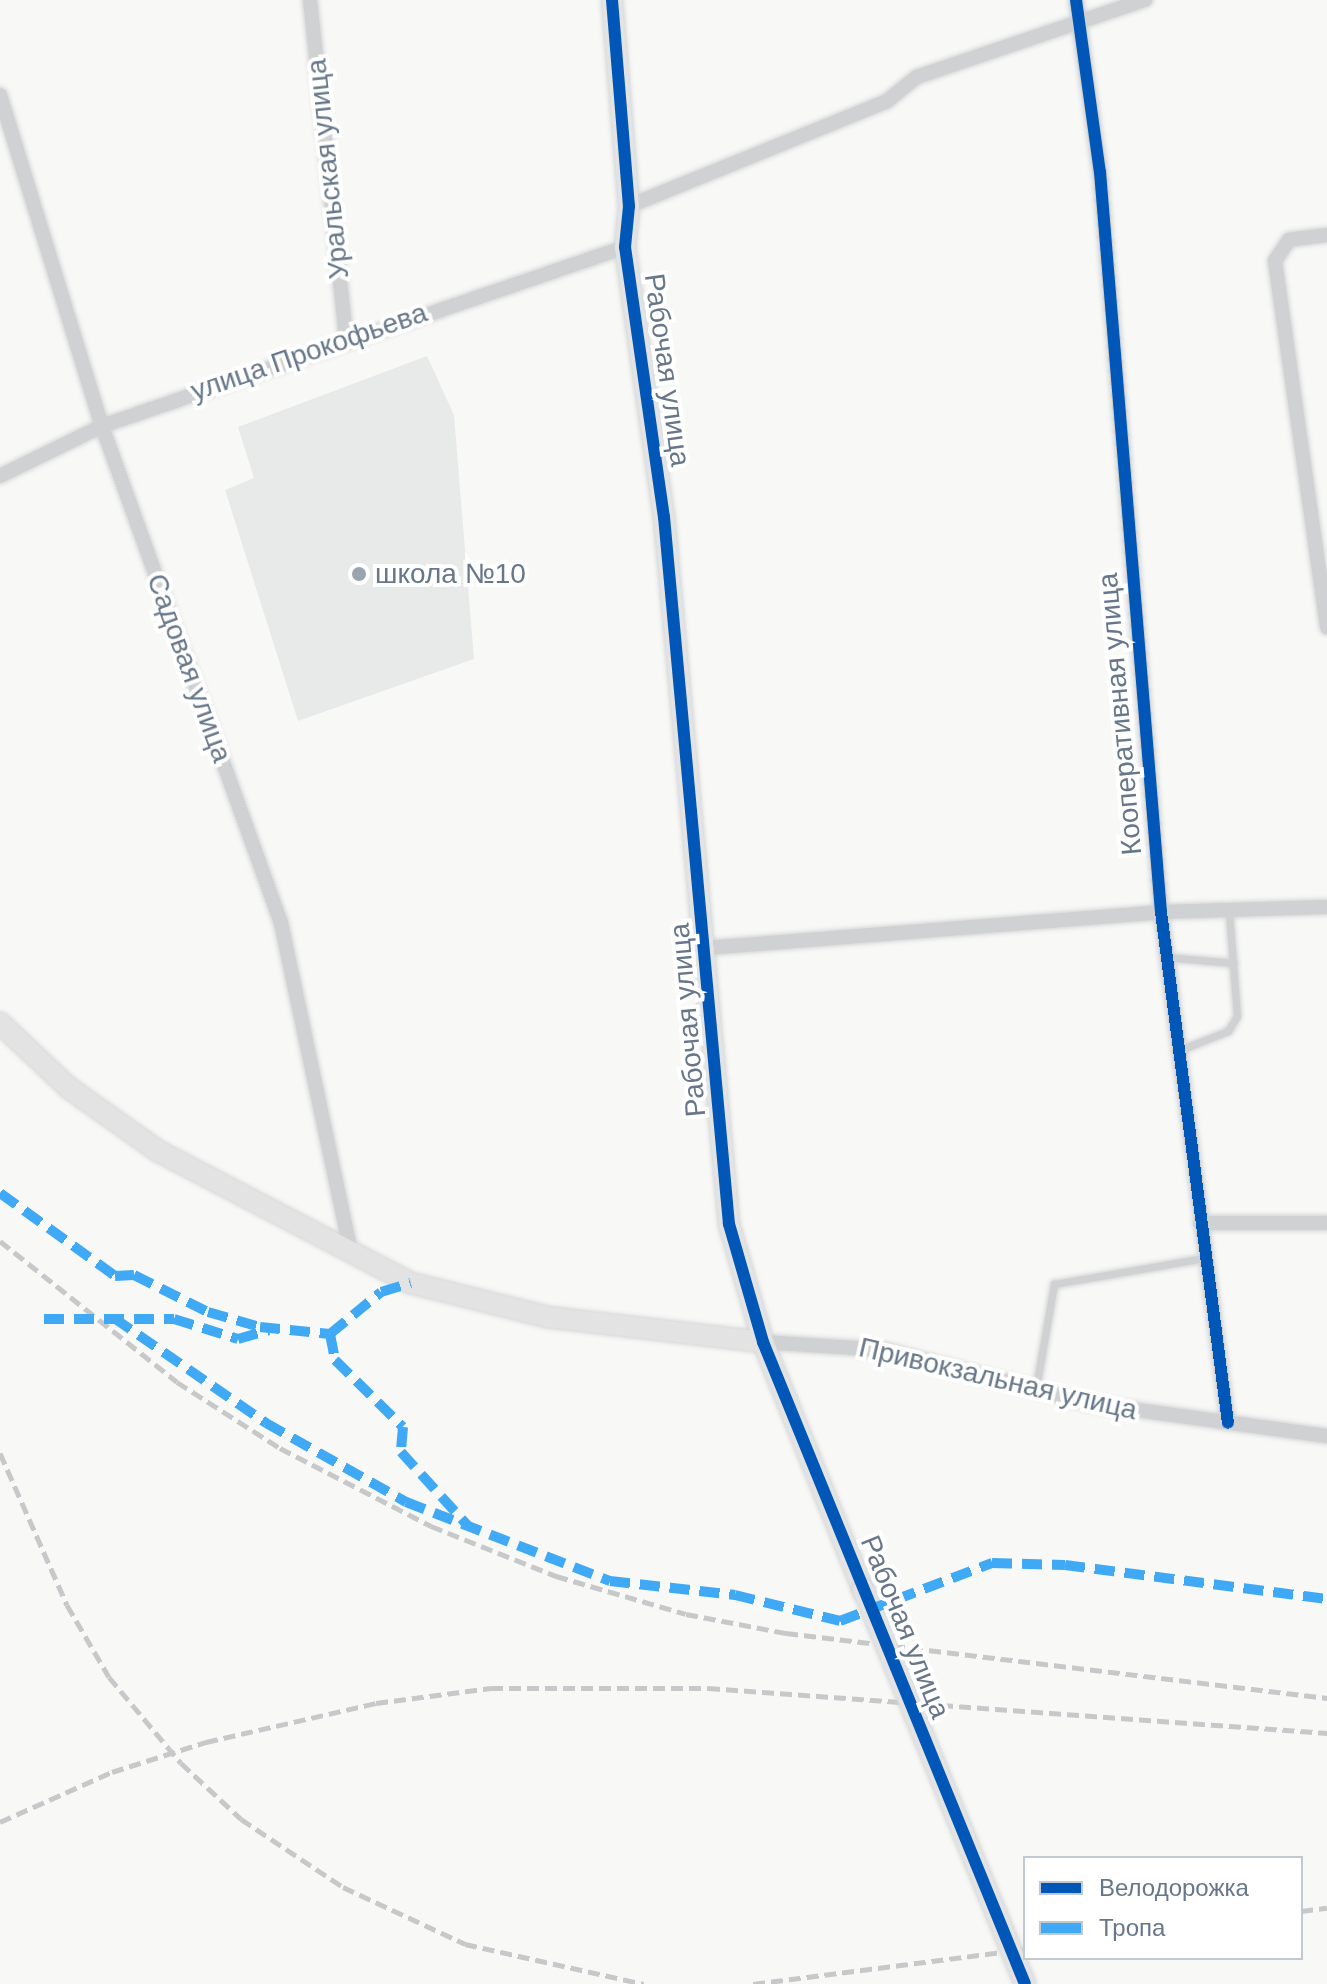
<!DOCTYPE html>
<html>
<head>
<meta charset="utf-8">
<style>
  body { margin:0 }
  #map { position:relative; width:1327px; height:1984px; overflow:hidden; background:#f8f8f7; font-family:Helvetica,sans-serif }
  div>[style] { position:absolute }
  .built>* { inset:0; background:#e8eaea }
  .roads { filter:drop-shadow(0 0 2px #d5d6d7) drop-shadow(0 0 2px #d5d6d7) }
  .lane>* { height:7px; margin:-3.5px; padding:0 3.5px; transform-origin:3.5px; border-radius:3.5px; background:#d0d1d2 }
  .street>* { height:14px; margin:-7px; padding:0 7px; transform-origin:7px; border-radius:7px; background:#d0d1d2 }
  .secondary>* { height:20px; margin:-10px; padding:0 10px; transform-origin:10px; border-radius:10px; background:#e3e3e3 }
  .rail>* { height:5px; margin-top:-2.5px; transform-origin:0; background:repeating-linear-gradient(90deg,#c7c8c9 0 12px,transparent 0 18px) }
  .bridges { filter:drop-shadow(0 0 2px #d5d6d7) drop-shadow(0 0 2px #d5d6d7) }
  .secondary-bridge>* { height:20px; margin:-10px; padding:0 10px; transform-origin:10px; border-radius:10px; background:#e3e3e3 }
  .quiet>* { height:10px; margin-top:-5px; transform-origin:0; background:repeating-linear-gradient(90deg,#3fa9f5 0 20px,transparent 0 30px) }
  .cycleway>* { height:12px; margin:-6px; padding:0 6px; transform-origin:6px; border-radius:6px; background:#0057b8 }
  .dots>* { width:22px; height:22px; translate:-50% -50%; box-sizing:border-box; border:4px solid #fff; border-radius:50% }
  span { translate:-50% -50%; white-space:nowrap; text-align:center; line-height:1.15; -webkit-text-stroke:8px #fff; paint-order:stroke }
  .street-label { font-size:28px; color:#677789 }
  .poi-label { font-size:28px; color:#677789 }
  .left { translate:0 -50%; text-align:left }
  .legend { position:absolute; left:1023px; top:1856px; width:280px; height:104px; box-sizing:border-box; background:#fff; border:2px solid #c2c9d0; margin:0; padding:10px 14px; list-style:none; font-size:24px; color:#677789 }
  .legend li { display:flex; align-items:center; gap:16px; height:40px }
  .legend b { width:40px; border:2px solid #c2c9d0 }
</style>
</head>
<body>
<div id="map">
  <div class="built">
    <div style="clip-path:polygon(427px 356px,454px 415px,474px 659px,298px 721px,225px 490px,254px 478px,238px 427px)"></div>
  </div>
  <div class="roads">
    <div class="lane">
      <div style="left:1166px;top:957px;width:68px;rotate:5deg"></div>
      <div style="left:1180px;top:1050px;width:52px;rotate:-21.6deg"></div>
      <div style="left:1228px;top:1031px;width:17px;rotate:-59deg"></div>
      <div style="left:1237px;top:1016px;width:105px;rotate:-94.4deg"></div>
      <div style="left:1036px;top:1388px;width:106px;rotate:-80.2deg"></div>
      <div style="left:1054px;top:1284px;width:152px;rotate:-9.8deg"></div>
    </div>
    <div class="street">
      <div style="left:310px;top:0;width:339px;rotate:83.9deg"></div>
      <div style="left:1076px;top:0;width:174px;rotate:82.1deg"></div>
      <div style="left:1100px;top:172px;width:743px;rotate:85.29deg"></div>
      <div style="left:1161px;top:912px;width:515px;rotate:82.53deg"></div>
      <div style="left:0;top:95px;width:346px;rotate:72.9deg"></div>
      <div style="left:102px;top:426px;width:528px;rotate:70.19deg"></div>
      <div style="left:281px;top:923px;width:332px;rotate:78deg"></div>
      <div style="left:629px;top:206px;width:279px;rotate:-22.1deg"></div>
      <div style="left:887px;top:101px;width:38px;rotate:-39deg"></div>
      <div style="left:917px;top:77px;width:241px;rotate:-18.7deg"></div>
      <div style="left:1327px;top:235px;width:38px;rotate:173deg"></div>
      <div style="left:1289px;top:240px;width:25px;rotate:124deg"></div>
      <div style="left:1275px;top:261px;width:370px;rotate:81.9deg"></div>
      <div style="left:0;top:476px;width:114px;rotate:-26.1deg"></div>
      <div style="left:102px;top:426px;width:553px;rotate:-18.89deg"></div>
      <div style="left:706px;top:948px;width:456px;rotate:-4.5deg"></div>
      <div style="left:1161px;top:912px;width:166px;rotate:-1.7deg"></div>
      <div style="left:1200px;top:1223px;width:127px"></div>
      <div style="left:763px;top:1342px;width:122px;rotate:3.8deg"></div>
      <div style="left:885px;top:1350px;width:215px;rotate:14.6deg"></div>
      <div style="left:1093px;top:1404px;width:236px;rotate:7.8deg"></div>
    </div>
    <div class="secondary">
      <div style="left:612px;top:0;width:207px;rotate:85.3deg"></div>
      <div style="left:629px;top:206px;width:41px;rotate:95.6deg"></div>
      <div style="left:625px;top:247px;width:273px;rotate:81.8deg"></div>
      <div style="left:664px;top:517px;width:710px;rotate:84.75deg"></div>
      <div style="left:729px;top:1224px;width:123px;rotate:73.9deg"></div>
      <div style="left:763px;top:1342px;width:266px;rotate:68deg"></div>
      <div style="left:0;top:1023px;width:95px;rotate:43.3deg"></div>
      <div style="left:69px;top:1088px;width:109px;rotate:35.3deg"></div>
      <div style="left:158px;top:1151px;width:285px;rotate:27.6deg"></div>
      <div style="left:411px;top:1283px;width:140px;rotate:14deg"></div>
      <div style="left:547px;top:1317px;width:217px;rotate:6.6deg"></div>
    </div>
  </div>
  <div class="rail">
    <div style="left:0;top:1241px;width:226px;rotate:38.5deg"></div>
    <div style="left:177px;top:1382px;width:122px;rotate:32.7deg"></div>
    <div style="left:280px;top:1448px;width:170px;rotate:27.3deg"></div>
    <div style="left:431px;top:1526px;width:135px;rotate:21.8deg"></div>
    <div style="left:556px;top:1576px;width:135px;rotate:16.3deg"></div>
    <div style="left:686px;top:1614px;width:102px;rotate:10.8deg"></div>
    <div style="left:786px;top:1633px;width:545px;rotate:6.85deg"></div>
    <div style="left:0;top:1453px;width:166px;rotate:66.2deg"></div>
    <div style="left:67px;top:1605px;width:83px;rotate:59.7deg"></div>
    <div style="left:109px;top:1677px;width:112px;rotate:50.1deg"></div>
    <div style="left:181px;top:1763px;width:82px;rotate:43deg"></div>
    <div style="left:241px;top:1819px;width:123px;rotate:33.7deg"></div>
    <div style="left:343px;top:1887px;width:135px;rotate:25deg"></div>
    <div style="left:465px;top:1944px;width:183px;rotate:12.6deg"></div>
    <div style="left:0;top:1822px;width:123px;rotate:-24.1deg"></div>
    <div style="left:112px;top:1772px;width:99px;rotate:-17.7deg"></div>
    <div style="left:206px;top:1742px;width:174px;rotate:-12.9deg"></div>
    <div style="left:376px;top:1703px;width:116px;rotate:-7.4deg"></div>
    <div style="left:491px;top:1688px;width:217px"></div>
    <div style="left:708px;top:1688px;width:621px;rotate:4.16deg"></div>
    <div style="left:1301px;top:1911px;width:26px;rotate:-7deg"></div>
    <div style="left:753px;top:1984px;width:274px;rotate:-7.3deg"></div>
  </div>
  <div class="bridges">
    <div class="secondary-bridge">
      <div style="left:863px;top:1589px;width:427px;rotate:67.7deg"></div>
    </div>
  </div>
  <div class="quiet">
    <div style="left:0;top:1193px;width:142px;rotate:35.8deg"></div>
    <div style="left:115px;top:1276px;width:19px;rotate:-3deg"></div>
    <div style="left:134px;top:1275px;width:83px;rotate:26.6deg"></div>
    <div style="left:208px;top:1312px;width:54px;rotate:16.1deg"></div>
    <div style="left:260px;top:1327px;width:70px;rotate:5.7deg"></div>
    <div style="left:330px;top:1334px;width:66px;rotate:-39.5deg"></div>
    <div style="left:381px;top:1292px;width:31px;rotate:-17deg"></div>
    <div style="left:114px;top:1318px;width:185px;rotate:34.6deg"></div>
    <div style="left:266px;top:1423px;width:161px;rotate:29.4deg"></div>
    <div style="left:406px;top:1502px;width:219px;rotate:21.2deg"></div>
    <div style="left:610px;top:1581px;width:126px;rotate:6.4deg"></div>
    <div style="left:735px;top:1595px;width:108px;rotate:13.9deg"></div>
    <div style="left:840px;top:1621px;width:163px;rotate:-20.9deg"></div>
    <div style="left:992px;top:1563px;width:73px;rotate:1.6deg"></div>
    <div style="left:1065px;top:1565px;width:264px;rotate:7.4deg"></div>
    <div style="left:44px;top:1319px;width:130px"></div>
    <div style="left:174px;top:1319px;width:67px;rotate:17.4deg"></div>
    <div style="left:238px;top:1339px;width:32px;rotate:-16deg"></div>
    <div style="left:330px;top:1334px;width:26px;rotate:79deg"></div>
    <div style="left:335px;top:1360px;width:95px;rotate:44.6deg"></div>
    <div style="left:403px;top:1427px;width:25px;rotate:95deg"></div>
    <div style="left:401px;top:1452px;width:101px;rotate:47.8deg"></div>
  </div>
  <div class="cycleway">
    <div style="left:612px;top:0;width:207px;rotate:85.3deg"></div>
    <div style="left:629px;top:206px;width:41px;rotate:95.6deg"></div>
    <div style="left:625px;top:247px;width:273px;rotate:81.8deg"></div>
    <div style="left:664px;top:517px;width:710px;rotate:84.75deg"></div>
    <div style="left:729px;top:1224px;width:123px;rotate:73.9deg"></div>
    <div style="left:763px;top:1342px;width:693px;rotate:67.8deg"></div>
    <div style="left:1076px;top:0;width:174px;rotate:82.1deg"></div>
    <div style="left:1100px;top:172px;width:743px;rotate:85.29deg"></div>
    <div style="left:1161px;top:912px;width:515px;rotate:82.53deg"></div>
  </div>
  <div class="dots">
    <div style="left:359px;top:574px;background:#9aa4b0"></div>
  </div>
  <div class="street-label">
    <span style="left:328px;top:169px;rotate:-96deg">Уральская улица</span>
    <span style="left:309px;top:352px;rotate:-19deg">улица Прокофьева</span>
    <span style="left:667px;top:370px;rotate:82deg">Рабочая улица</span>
    <span style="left:189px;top:668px;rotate:70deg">Садовая улица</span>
    <span style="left:1120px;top:714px;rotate:-95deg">Кооперативная улица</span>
    <span style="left:688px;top:1020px;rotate:-95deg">Рабочая улица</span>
    <span style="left:998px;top:1379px;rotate:13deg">Привокзальная улица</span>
    <span style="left:905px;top:1627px;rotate:68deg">Рабочая улица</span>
  </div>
  <div class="poi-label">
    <span class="left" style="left:375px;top:574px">школа №10</span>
  </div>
  <ul class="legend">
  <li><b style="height:10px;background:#0057b8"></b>Велодорожка</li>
  <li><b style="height:10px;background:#3fa9f5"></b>Тропа</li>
  </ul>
</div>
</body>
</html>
